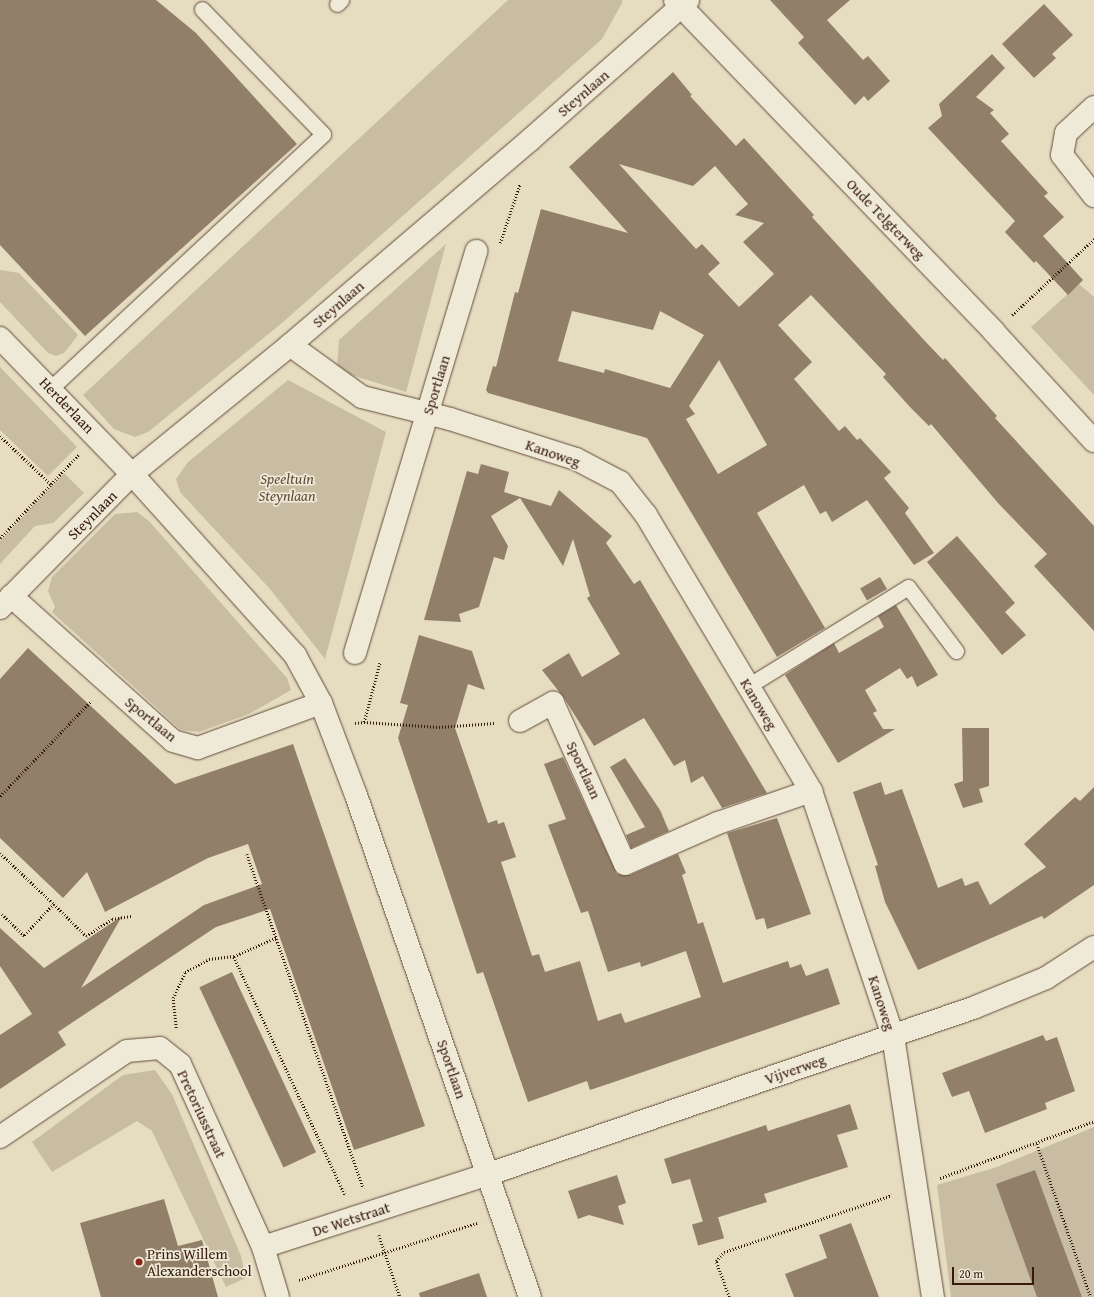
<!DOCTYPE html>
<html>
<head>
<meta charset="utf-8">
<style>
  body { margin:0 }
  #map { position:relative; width:1094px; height:1297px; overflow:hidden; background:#e6ddc1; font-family:"Gentium Book Plus",serif }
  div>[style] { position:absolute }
  .green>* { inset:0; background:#c8bca2 }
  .building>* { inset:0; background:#927f6a; transform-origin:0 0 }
  .path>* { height:2.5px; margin-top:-1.25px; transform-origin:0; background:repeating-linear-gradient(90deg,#371a0c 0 1px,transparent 0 3px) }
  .roads { filter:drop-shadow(0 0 1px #634b39) drop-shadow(0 0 1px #634b39) }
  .service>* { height:15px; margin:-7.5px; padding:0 7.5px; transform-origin:7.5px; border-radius:7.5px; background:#efe9d7 }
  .minor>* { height:22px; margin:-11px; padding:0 11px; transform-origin:11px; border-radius:11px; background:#efe9d7 }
  .dots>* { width:11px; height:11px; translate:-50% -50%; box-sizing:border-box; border:2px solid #efe9d7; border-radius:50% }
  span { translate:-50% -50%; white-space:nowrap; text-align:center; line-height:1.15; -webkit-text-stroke:3.5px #efe9d7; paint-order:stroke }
  .street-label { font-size:15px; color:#371a0c }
  .park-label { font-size:15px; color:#624b39; font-style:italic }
  .poi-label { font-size:15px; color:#371a0c }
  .left { translate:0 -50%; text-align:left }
  .scale { position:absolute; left:952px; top:1267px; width:82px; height:18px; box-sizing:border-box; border:2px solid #371a0c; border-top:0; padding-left:5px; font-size:12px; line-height:14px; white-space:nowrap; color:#371a0c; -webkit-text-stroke:3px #efe9d7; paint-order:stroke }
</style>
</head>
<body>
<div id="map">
  <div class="green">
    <div style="clip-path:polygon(508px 0,622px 0,622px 3px,602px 39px,282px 323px,148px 432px,135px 437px,114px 429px,83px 395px)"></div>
    <div style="clip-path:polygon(446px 244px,406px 392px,345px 373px,337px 366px,339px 340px)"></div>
    <div style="clip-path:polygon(0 270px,19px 273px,78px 335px,64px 353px,56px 356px,48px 353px,0 302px)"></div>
    <div style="clip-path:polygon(1079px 284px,1094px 297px,1094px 395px,1031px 327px)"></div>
    <div style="clip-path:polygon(0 367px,77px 447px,48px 476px,0 430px)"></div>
    <div style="clip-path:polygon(288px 380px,386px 432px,325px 659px,270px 589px,180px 492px,176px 479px,188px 462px)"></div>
    <div style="clip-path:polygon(64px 473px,84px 493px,53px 523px,35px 526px,0 564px,0 541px)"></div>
    <div style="clip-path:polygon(137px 512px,149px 521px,287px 678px,291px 690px,249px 714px,199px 732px,181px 730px,52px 612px,55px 607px,48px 591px,52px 577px,115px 514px)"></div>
    <div style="clip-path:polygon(155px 1070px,172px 1094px,241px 1256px,246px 1278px,226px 1287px,152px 1131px,137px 1121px,52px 1172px,32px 1142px,123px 1075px)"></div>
    <div style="clip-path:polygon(1094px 1127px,1094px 1297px,951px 1297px,937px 1185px,997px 1167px)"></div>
  </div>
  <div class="building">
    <div style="clip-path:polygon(0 0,156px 0,196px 33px,297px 144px,85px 336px,0 245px)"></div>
    <div style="clip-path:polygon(770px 0,850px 0,827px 20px,863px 60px,868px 56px,890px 81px,868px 101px,864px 96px,855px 105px,798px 43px,804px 37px)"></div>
    <div style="clip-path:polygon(1044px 4px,1073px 35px,1052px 54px,1056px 58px,1034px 78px,1002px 44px)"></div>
    <div style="clip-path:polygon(992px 54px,1005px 68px,976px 97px,994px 110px,990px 113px,1009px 134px,1001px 141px,1048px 193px,1044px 196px,1064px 217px,1043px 236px,1083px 280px,1068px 295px,1036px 261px,1034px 263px,1005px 232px,1015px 221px,928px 128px,942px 116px,939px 104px)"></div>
    <div style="clip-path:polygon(evenodd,673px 72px,692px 95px,690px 96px,736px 146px,744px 138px,814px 215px,812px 217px,924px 340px,943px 360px,945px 358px,997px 416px,995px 418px,1094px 526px,1094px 631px,1034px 566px,1047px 554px,998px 503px,931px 424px,929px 426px,910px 407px,883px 377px,886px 374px,811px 295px,778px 325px,812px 362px,794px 379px,839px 431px,845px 426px,857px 440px,860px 438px,891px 472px,884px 478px,909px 508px,905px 513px,934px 553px,914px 565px,867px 500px,832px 522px,826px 511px,820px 514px,804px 485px,757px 513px,825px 628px,777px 657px,647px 438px,488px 393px,486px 390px,493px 366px,496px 367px,515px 292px,518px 293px,541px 209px,628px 233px,569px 167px,673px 72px,619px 164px,693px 186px,715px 166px,748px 204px,735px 215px,764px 223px,743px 242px,774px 274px,739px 307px,708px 274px,720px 263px,702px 244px,696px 249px,619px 164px,673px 72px,572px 311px,653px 330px,660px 311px,704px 335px,670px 388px,605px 369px,604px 373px,558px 361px,572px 311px,673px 72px,719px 360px,767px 445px,718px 474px,686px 419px,695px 414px,689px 406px,719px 360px)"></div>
    <div style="clip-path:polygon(481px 464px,509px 472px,504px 492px,551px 506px,559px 490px,612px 536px,606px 543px,634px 584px,640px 580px,767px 793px,722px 808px,703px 776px,691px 783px,685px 760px,674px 766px,644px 718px,594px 746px,564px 698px,542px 670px,569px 653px,582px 677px,620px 654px,587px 598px,590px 596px,573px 539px,563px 566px,520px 498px,491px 516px,508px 546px,504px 560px,494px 557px,479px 607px,459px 614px,461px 622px,424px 620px,467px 471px,478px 474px)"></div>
    <div style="clip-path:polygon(957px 536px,1015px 603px,1005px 612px,1026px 635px,1002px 655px,927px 562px)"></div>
    <div style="left:880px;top:577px;width:14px;height:23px;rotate:60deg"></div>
    <div style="clip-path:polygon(896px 605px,938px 675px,917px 687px,912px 676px,907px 679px,900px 668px,865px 690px,877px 711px,873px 713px,883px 729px,895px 729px,838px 763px,785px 675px,834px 643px,839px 653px,884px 627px,878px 616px)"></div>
    <div style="clip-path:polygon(419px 635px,472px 651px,485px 690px,468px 684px,455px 728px,488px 823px,497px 820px,498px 824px,504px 822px,516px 857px,501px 862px,532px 956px,539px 954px,545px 972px,580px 961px,598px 1021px,621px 1013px,625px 1023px,701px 997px,686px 951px,641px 967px,640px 962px,608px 972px,588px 911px,581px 913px,548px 825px,566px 819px,544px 764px,563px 757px,617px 874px,630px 875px,678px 854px,686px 873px,682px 875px,698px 924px,703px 922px,723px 983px,788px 961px,790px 968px,801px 964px,806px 976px,828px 968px,840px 1004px,614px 1082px,590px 1090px,587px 1081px,528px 1102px,483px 972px,477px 974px,398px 738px,408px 705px,400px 703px)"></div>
    <div style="clip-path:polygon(28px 648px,175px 784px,293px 744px,425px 1126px,354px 1150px,270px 909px,216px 927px,58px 1032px,66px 1045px,0 1089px,0 1035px,32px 1014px,0 966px,0 928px,44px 968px,122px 916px,81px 988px,204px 905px,262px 884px,248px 844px,208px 858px,105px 912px,87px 872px,63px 898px,0 838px,0 679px)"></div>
    <div style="clip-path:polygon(962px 728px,989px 728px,989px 786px,979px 789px,983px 802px,963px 808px,954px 784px,963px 781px)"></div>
    <div style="clip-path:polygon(625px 758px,660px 810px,669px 831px,631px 848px,626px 835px,645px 827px,610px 767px)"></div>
    <div style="clip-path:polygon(881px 782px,885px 795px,902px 789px,938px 888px,962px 878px,965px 886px,978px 881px,990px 905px,1046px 867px,1024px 844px,1075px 797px,1080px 801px,1094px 787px,1094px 885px,1044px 919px,1042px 916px,918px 970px,885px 902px,875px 866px,878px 865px,853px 792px)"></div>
    <div style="clip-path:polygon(777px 818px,811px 914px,767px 929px,764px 918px,756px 920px,727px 833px)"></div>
    <div style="left:232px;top:972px;width:199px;height:36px;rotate:65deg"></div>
    <div style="clip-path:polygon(1043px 1035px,1046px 1041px,1057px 1037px,1075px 1091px,1045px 1103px,1047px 1109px,985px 1133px,969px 1091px,952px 1097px,942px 1073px)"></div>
    <div style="clip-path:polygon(850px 1104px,858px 1129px,837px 1135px,848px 1167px,764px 1194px,767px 1202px,703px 1222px,690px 1179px,672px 1184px,664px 1159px,766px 1125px,768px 1131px)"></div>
    <div style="clip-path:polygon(1035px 1170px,1057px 1230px,1082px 1297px,1037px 1297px,996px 1184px)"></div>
    <div style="clip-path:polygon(617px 1175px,626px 1203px,618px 1206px,624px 1225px,589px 1215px,578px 1219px,568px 1191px)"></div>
    <div style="clip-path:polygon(164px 1199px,178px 1246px,202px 1240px,218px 1297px,101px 1297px,80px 1223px)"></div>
    <div style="left:718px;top:1217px;width:22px;height:27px;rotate:74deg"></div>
    <div style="clip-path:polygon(851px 1223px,879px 1297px,794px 1297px,785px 1274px,827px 1258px,819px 1235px)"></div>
    <div style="clip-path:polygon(479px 1273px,487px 1297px,420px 1297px,419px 1293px)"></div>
  </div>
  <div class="path">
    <div style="left:500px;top:243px;width:62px;rotate:-71.3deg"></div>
    <div style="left:1012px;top:315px;width:112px;rotate:-42.8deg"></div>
    <div style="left:0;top:436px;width:70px;rotate:43.3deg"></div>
    <div style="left:51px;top:484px;width:40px;rotate:-47deg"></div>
    <div style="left:0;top:538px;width:74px;rotate:-46.6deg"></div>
    <div style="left:364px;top:722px;width:62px;rotate:-75.1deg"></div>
    <div style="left:355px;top:723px;width:9px;rotate:-6deg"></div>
    <div style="left:364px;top:722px;width:75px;rotate:3.8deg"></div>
    <div style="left:439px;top:727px;width:56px;rotate:-4.1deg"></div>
    <div style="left:0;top:796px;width:132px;rotate:-46.2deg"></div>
    <div style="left:0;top:853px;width:74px;rotate:43.4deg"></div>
    <div style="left:54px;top:904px;width:44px;rotate:133.2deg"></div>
    <div style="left:24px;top:936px;width:33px;rotate:-136deg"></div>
    <div style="left:247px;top:854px;width:354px;rotate:70.8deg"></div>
    <div style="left:54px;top:904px;width:45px;rotate:45deg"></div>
    <div style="left:86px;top:936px;width:31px;rotate:-33deg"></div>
    <div style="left:112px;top:919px;width:20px;rotate:-9deg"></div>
    <div style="left:276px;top:938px;width:46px;rotate:155.7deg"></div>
    <div style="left:234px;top:957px;width:263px;rotate:65deg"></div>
    <div style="left:176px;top:1028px;width:30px;rotate:-96deg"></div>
    <div style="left:173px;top:998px;width:29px;rotate:-65deg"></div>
    <div style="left:185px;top:972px;width:27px;rotate:-28deg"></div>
    <div style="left:209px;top:959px;width:25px;rotate:-7deg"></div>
    <div style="left:1037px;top:1144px;width:162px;rotate:70.6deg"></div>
    <div style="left:940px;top:1178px;width:164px;rotate:-20.3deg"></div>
    <div style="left:379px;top:1235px;width:65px;rotate:71.3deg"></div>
    <div style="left:299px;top:1280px;width:187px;rotate:-17.8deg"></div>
    <div style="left:729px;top:1297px;width:38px;rotate:-110deg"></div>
    <div style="left:716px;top:1261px;width:12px;rotate:-48deg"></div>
    <div style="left:724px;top:1252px;width:177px;rotate:-18.7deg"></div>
  </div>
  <div class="roads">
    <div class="service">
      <div style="left:337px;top:4px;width:6px;rotate:-45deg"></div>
      <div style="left:51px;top:388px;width:372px;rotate:-43deg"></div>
      <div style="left:323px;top:134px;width:174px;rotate:-134.1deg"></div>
      <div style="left:748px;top:686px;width:188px;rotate:-31.7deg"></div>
      <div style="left:908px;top:587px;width:80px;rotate:53.1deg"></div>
    </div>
    <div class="minor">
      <div style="left:675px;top:0;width:460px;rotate:46.1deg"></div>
      <div style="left:994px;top:332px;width:148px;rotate:47.5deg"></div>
      <div style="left:1094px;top:107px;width:38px;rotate:137deg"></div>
      <div style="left:1066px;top:133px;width:22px;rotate:100deg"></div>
      <div style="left:1062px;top:155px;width:52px;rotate:52deg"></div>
      <div style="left:0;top:338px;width:190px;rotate:45.9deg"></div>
      <div style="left:132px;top:474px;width:244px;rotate:48deg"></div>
      <div style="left:295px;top:655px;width:55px;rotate:61.6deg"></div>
      <div style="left:321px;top:703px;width:98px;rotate:69.2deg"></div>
      <div style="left:356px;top:795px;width:531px;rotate:70.88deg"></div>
      <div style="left:290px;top:345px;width:89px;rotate:35.8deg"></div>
      <div style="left:362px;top:397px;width:91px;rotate:14deg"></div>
      <div style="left:450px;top:419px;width:132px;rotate:17.6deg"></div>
      <div style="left:576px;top:459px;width:50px;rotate:27.6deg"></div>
      <div style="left:620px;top:482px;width:42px;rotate:51.8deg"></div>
      <div style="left:646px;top:515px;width:322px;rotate:59.1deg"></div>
      <div style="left:811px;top:791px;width:258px;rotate:71.5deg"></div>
      <div style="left:893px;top:1036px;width:264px;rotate:81.3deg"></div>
      <div style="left:11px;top:596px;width:217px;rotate:41.8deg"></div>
      <div style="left:173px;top:741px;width:26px;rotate:16deg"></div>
      <div style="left:198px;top:748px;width:131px;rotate:-20.1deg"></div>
      <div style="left:0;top:608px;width:188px;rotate:-45.4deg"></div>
      <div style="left:132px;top:474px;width:204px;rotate:-39.2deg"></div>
      <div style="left:290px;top:345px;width:316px;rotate:-40.5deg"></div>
      <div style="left:530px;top:140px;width:211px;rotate:-41.5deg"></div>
      <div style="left:355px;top:653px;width:420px;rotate:-73.2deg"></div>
      <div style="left:520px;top:721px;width:38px;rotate:-29deg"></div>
      <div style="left:553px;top:703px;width:176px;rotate:65.9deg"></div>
      <div style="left:625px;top:864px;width:102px;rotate:-23.8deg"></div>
      <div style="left:718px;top:823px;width:98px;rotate:-19deg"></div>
      <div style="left:0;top:1137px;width:153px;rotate:-34.1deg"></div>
      <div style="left:127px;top:1051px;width:33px;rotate:-5deg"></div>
      <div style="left:160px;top:1048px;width:26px;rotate:39deg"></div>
      <div style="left:180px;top:1064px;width:201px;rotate:65.6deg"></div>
      <div style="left:278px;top:1297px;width:52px;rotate:-106.7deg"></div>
      <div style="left:263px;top:1247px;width:237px;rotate:-17.9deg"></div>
      <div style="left:489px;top:1174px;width:512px;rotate:-18.93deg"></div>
      <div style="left:973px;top:1008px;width:79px;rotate:-22.3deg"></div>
      <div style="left:1046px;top:978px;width:57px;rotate:-32.9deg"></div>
    </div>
  </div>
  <div class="dots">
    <div style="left:139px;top:1262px;background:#8f2418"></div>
  </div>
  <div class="street-label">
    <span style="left:583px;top:93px;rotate:-41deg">Steynlaan</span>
    <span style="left:886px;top:219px;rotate:46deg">Oude Telgterweg</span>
    <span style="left:338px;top:304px;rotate:-41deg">Steynlaan</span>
    <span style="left:436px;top:385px;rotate:-73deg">Sportlaan</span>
    <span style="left:67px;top:405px;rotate:46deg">Herderlaan</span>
    <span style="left:553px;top:453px;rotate:19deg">Kanoweg</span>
    <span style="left:92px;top:515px;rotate:-45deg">Steynlaan</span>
    <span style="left:759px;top:704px;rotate:59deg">Kanoweg</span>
    <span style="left:151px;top:719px;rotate:39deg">Sportlaan</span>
    <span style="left:584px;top:770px;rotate:65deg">Sportlaan</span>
    <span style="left:882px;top:1003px;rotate:72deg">Kanoweg</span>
    <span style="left:452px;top:1069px;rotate:71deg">Sportlaan</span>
    <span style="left:795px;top:1069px;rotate:-19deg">Vijverweg</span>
    <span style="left:202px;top:1114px;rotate:65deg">Pretoriusstraat</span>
    <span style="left:351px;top:1219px;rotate:-18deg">De Wetstraat</span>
  </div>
  <div class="park-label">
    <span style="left:287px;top:487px">Speeltuin<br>Steynlaan</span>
  </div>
  <div class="poi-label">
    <span class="left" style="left:147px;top:1262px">Prins Willem<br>Alexanderschool</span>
  </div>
  <div class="scale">20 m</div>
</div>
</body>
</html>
